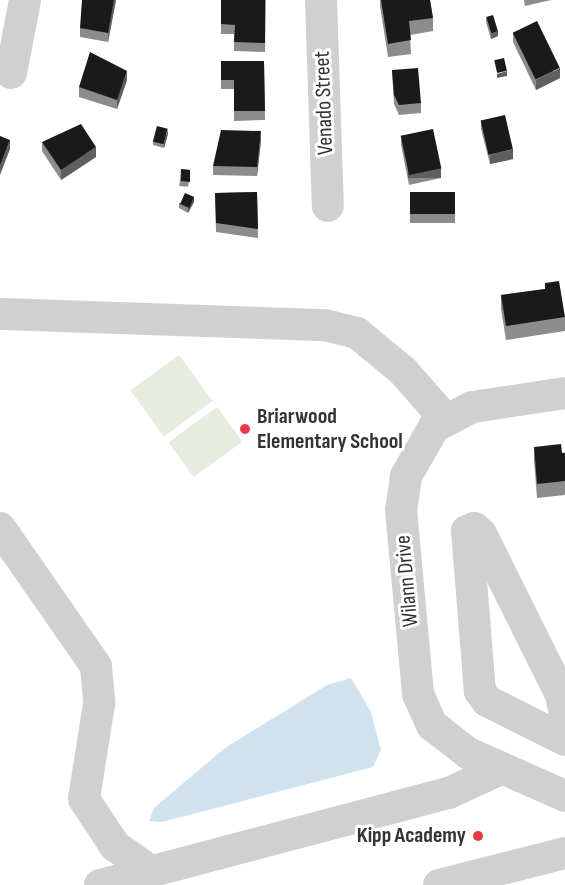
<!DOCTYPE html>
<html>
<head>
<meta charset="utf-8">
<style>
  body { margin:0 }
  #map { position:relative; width:565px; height:885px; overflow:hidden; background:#fff; font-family:"Sofia Sans Condensed",sans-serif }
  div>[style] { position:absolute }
  .green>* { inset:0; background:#e6ecdf; transform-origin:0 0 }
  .water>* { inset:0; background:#cfe2ee }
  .minor>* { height:32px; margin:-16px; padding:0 16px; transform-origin:16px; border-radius:16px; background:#d0d0d0 }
  .wall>* { inset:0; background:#8c8c8c; transform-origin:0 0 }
  .shaded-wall>* { inset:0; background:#5f5f5f; transform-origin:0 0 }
  .building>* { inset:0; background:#1a1a1a; transform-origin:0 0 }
  .dots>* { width:16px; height:16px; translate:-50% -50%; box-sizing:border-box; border:3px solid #fff; border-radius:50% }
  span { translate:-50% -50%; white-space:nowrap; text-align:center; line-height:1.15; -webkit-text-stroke:6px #fff; paint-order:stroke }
  .street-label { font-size:22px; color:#333 }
  .poi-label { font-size:22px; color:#333; font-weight:700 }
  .left { translate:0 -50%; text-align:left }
  .right { translate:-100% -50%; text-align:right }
</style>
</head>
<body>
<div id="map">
  <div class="green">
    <div style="left:179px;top:355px;width:57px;height:60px;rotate:54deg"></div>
    <div style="left:217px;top:407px;width:43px;height:60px;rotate:54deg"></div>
  </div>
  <div class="water">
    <div style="clip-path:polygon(351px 678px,371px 712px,381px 750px,373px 767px,162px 822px,149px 821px,154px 808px,225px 748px,327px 685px)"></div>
  </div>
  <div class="minor">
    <div style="left:321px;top:0;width:206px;rotate:88.1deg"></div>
    <div style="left:11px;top:73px;width:74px;rotate:-79.1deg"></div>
    <div style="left:3px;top:314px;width:322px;rotate:2deg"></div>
    <div style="left:325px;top:325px;width:33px;rotate:14deg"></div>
    <div style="left:357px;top:333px;width:60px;rotate:39.6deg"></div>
    <div style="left:403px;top:371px;width:65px;rotate:48.7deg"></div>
    <div style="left:565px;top:393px;width:94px;rotate:171.4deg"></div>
    <div style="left:472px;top:407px;width:43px;rotate:152.2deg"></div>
    <div style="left:434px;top:427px;width:56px;rotate:119.7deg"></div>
    <div style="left:406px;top:476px;width:34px;rotate:98deg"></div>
    <div style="left:401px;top:510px;width:185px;rotate:84.7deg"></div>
    <div style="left:418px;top:694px;width:34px;rotate:66deg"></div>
    <div style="left:432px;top:725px;width:46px;rotate:37.9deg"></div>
    <div style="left:468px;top:753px;width:106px;rotate:23.9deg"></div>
    <div style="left:0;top:528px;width:168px;rotate:55.2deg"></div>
    <div style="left:96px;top:666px;width:38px;rotate:85deg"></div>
    <div style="left:99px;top:704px;width:96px;rotate:99deg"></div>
    <div style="left:84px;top:799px;width:56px;rotate:56.6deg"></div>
    <div style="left:115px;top:846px;width:45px;rotate:35.1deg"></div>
    <div style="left:565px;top:715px;width:20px;rotate:-101deg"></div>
    <div style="left:561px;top:695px;width:180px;rotate:-116.4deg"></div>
    <div style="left:481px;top:534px;width:9px;rotate:-139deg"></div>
    <div style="left:474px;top:528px;width:8px;rotate:157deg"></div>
    <div style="left:467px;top:531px;width:161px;rotate:85.4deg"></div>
    <div style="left:480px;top:691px;width:12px;rotate:55deg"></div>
    <div style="left:487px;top:701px;width:87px;rotate:26.6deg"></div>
    <div style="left:100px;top:885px;width:361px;rotate:-14.8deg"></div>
    <div style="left:449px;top:793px;width:57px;rotate:-24.8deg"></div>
    <div style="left:439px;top:885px;width:130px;rotate:-14.3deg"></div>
  </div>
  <div class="wall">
    <div style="clip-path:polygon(116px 0,108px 42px,80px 37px,80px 28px)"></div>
    <div style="clip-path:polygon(221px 0,266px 0,265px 52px,234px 51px,234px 34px,221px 34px)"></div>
    <div style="clip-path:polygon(380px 0,430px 0,433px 18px,433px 31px,410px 35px,411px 54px,388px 57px,380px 6px)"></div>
    <div style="clip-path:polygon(524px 0,551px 0,525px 6px)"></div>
    <div style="clip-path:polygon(486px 17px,498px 36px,491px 39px,486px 22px)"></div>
    <div style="clip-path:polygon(513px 33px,560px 78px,536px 90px,513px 42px)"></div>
    <div style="clip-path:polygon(221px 61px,264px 61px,265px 120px,234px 121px,234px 89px,221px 89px)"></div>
    <div style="clip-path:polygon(392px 70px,421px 103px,421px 113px,399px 115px,394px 104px)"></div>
    <div style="clip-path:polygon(127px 80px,117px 109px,79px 97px,79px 87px)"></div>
    <div style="clip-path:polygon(481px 120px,513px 159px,490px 164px,481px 129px)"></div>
    <div style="clip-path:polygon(168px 134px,164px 148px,153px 145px,153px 141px)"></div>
    <div style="clip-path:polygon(401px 135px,441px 178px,409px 185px,401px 145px)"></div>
    <div style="clip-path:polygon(261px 140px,257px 176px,213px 175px,213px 166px)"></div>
    <div style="clip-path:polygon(42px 142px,96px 157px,61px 180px,42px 151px)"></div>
    <div style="left:181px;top:169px;width:9px;height:17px;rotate:6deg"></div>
    <div style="clip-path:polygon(257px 192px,258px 238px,216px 232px,215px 193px)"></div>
    <div style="left:410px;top:192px;width:45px;height:31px"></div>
    <div style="clip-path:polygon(194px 202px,188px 213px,179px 208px,179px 203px)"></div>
    <div style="clip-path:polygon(545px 283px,565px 317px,565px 331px,506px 340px,501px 309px,501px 295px,545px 289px)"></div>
    <div style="clip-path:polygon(534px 447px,565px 453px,565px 495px,537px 498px,534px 460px)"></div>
  </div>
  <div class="shaded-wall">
    <div style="clip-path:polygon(114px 0,116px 0,108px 42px,108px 33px)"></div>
    <div style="clip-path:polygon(498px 31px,498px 36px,491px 39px,491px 34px)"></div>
    <div style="clip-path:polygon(560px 68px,560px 78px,536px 90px,536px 80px)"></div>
    <div style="clip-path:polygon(127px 71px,127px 80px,117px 109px,117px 100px)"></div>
    <div style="clip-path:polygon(507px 71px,507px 76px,497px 78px,497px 74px)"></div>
    <div style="clip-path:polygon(168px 129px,168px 134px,164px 148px,164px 143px)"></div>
    <div style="clip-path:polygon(261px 131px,261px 140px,257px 176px,257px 167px)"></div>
    <div style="clip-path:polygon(10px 140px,10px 149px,0 175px,0 166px)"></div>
    <div style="clip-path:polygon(96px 147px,96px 157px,61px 180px,61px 170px)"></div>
    <div style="clip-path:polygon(513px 149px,513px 159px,490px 164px,490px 155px)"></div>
    <div style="left:441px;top:168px;width:10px;height:33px;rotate:90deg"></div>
    <div style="clip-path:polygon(194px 197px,194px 202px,188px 213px,188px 208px)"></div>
  </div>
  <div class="building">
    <div style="clip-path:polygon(82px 0,114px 0,108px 33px,80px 28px)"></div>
    <div style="clip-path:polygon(221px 0,265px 0,265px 43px,234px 42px,235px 25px,221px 24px)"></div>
    <div style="clip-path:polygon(381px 0,430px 0,433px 18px,409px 21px,411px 40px,388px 44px)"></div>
    <div style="left:493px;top:15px;width:17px;height:7px;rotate:73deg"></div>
    <div style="left:537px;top:21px;width:52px;height:27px;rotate:64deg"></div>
    <div style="clip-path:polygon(90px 52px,127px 71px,117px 100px,79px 87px)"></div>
    <div style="left:504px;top:58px;width:13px;height:10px;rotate:77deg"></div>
    <div style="clip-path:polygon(221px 61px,264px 61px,265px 111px,234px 111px,234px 80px,221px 80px)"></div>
    <div style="clip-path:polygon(418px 68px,421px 103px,399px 105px,394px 95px,392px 70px)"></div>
    <div style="left:505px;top:115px;width:35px;height:25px;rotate:77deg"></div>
    <div style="clip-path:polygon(81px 124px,96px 147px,61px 170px,42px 142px)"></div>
    <div style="left:157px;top:126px;width:11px;height:16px;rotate:15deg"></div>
    <div style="left:433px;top:129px;width:40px;height:33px;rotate:78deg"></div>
    <div style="clip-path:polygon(221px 130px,261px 131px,257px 167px,213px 166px)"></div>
    <div style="clip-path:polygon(0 136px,10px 140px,0 166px)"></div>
    <div style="clip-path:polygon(181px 169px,190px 170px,190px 182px,181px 181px)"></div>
    <div style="clip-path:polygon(257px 192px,258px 229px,216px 223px,215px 193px)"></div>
    <div style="left:410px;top:192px;width:45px;height:22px"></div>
    <div style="left:185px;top:193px;width:10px;height:12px;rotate:24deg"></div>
    <div style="clip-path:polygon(559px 281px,565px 317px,506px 326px,501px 295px,545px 289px,545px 283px)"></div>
    <div style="clip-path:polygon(561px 444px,562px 453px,565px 453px,565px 481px,537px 484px,534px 447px)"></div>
  </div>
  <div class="dots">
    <div style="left:245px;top:429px;background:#e63946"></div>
    <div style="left:478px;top:836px;background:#e63946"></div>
  </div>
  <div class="street-label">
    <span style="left:324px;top:103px;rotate:-92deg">Venado Street</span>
    <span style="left:407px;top:581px;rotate:-95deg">Wilann Drive</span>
  </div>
  <div class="poi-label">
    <span class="left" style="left:257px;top:429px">Briarwood<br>Elementary School</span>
    <span class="right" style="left:466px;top:836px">Kipp Academy</span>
  </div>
</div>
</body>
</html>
